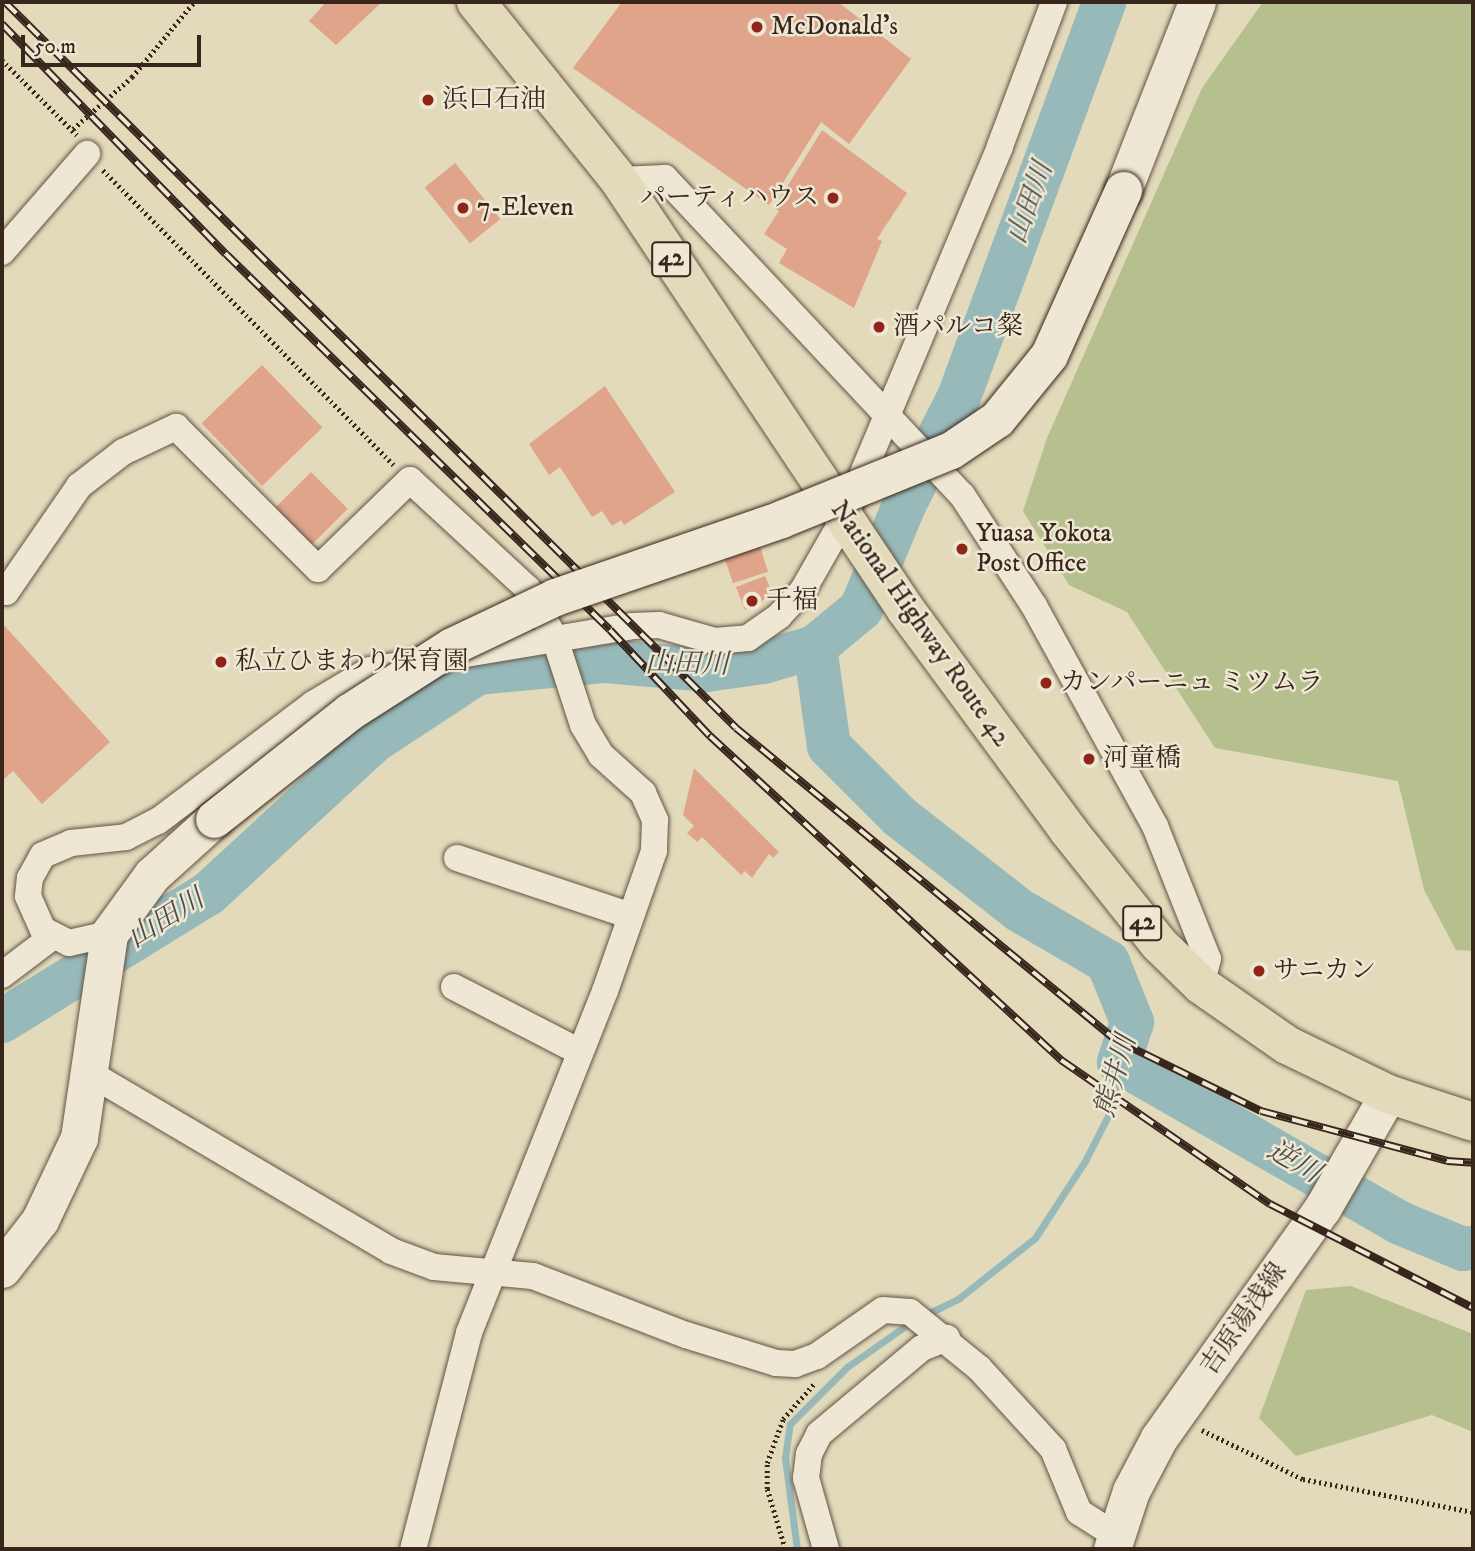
<!DOCTYPE html>
<html>
<head>
<meta charset="utf-8">
<style>
  body { margin:0 }
  #map { position:relative; width:1475px; height:1551px; overflow:hidden; background:#e3dabb; font-family:"IM FELL DW Pica","Noto Serif JP",serif }
  div>[style] { position:absolute }
  .green>* { inset:0; background:#b6bf8e }
  .stream>* { height:7px; margin:-3.5px; padding:0 3.5px; transform-origin:3.5px; border-radius:3.5px; background:#97b9b9 }
  .river>* { height:44px; margin:-22px; padding:0 22px; transform-origin:22px; border-radius:22px; background:#97b9b9 }
  .building>* { inset:0; background:#dfa48a; transform-origin:0 0 }
  .path>* { height:4.5px; margin-top:-2.25px; transform-origin:0; background:repeating-linear-gradient(90deg,#38261c 0 2px,transparent 0 5.5px) }
  .roads { filter:drop-shadow(0 0 2px #635344) drop-shadow(0 0 2px #635344) }
  .street>* { height:26px; margin:-13px; padding:0 13px; transform-origin:13px; border-radius:13px; background:#ede7d3 }
  .secondary>* { height:37px; margin:-18.5px; padding:0 18.5px; transform-origin:18.5px; border-radius:18.5px; background:#ede7d3 }
  .highway>* { height:38px; margin:-19px; padding:0 19px; transform-origin:19px; border-radius:19px; background:#e3dabb }
  .rail>* { height:8px; margin-top:-4px; transform-origin:0; background:repeating-linear-gradient(90deg,#ede7d3 0 16px,#38261c 0 32px); box-sizing:border-box; border-block:2px solid #38261c }
  .bridges { filter:drop-shadow(0 0 2px #38261c) drop-shadow(0 0 2px #38261c) }
  .secondary-bridge>* { height:37px; margin:-18.5px; padding:0 18.5px; transform-origin:18.5px; border-radius:18.5px; background:#ede7d3 }
  .dots>* { width:19px; height:19px; translate:-50% -50%; box-sizing:border-box; border:4px solid #ede7d3; border-radius:50% }
  span { translate:-50% -50%; white-space:nowrap; text-align:center; line-height:1.15; -webkit-text-stroke:5px #ede7d3; paint-order:stroke }
  .shield-label span { padding:2px 5px; background:#ede7d3; border:2px solid; border-radius:5px; -webkit-text-stroke-width:0 }
  .shield-label { font-size:24px; color:#38261c; font-weight:700 }
  .poi-label { font-size:26px; color:#38261c }
  .left { translate:0 -50%; text-align:left }
  .right { translate:-100% -50%; text-align:right }
  .street-label { font-size:26px; color:#38261c }
  .water-label { font-size:28px; color:#504b43; font-style:italic }
  .frame { position:absolute; inset:0; border:4px solid #38261c; pointer-events:none }
  .scale { position:absolute; left:21px; top:35px; width:180px; height:32px; box-sizing:border-box; border:4px solid #38261c; border-top:0; padding-left:9px; font-size:21px; line-height:24px; white-space:nowrap; color:#38261c; -webkit-text-stroke:5px #ede7d3; paint-order:stroke }
</style>
</head>
<body>
<div id="map">
  <div class="green">
    <div style="clip-path:polygon(1263px 2px,1473px 2px,1473px 951px,1456px 950px,1424px 890px,1398px 781px,1215px 748px,1127px 612px,1069px 585px,1023px 511px,1047px 438px,1202px 88px)"></div>
    <div style="clip-path:polygon(1351px 1286px,1473px 1334px,1473px 1432px,1432px 1415px,1296px 1456px,1259px 1418px,1306px 1290px)"></div>
  </div>
  <div class="stream">
    <div style="left:925px;top:1315px;width:37px;rotate:-26deg"></div>
    <div style="left:958px;top:1299px;width:98px;rotate:-38.4deg"></div>
    <div style="left:1035px;top:1238px;width:92px;rotate:-57deg"></div>
    <div style="left:1085px;top:1161px;width:59px;rotate:-63deg"></div>
    <div style="left:1112px;top:1108px;width:23px;rotate:-72deg"></div>
    <div style="left:1119px;top:1086px;width:24px;rotate:-90deg"></div>
    <div style="left:797px;top:1549px;width:92px;rotate:-97.5deg"></div>
    <div style="left:785px;top:1458px;width:34px;rotate:-82deg"></div>
    <div style="left:790px;top:1424px;width:81px;rotate:-45deg"></div>
    <div style="left:847px;top:1367px;width:78px;rotate:-35.1deg"></div>
  </div>
  <div class="river">
    <div style="left:815px;top:647px;width:100px;rotate:82deg"></div>
    <div style="left:829px;top:746px;width:100px;rotate:45deg"></div>
    <div style="left:900px;top:817px;width:151px;rotate:38deg"></div>
    <div style="left:1019px;top:910px;width:103px;rotate:30.3deg"></div>
    <div style="left:1108px;top:962px;width:65px;rotate:68.2deg"></div>
    <div style="left:1132px;top:1022px;width:42px;rotate:108deg"></div>
    <div style="left:1119px;top:1062px;width:324px;rotate:29.8deg"></div>
    <div style="left:1400px;top:1223px;width:68px;rotate:22.4deg"></div>
    <div style="left:1463px;top:1249px;width:10px;rotate:-6deg"></div>
    <div style="left:2px;top:1021px;width:242px;rotate:-31.7deg"></div>
    <div style="left:208px;top:894px;width:226px;rotate:-42.7deg"></div>
    <div style="left:374px;top:741px;width:123px;rotate:-33.4deg"></div>
    <div style="left:477px;top:673px;width:129px;rotate:-5.4deg"></div>
    <div style="left:605px;top:661px;width:102px;rotate:5deg"></div>
    <div style="left:707px;top:670px;width:57px;rotate:-8.1deg"></div>
    <div style="left:763px;top:662px;width:54px;rotate:-16.1deg"></div>
    <div style="left:815px;top:647px;width:60px;rotate:-39.6deg"></div>
    <div style="left:861px;top:609px;width:113px;rotate:-67.5deg"></div>
    <div style="left:904px;top:505px;width:121px;rotate:-63deg"></div>
    <div style="left:959px;top:397px;width:421px;rotate:-69.8deg"></div>
  </div>
  <div class="building">
    <div style="clip-path:polygon(326px 2px,382px 2px,336px 45px,309px 21px)"></div>
    <div style="clip-path:polygon(622px 2px,838px 2px,911px 59px,849px 144px,821px 122px,769px 205px,573px 68px)"></div>
    <div style="clip-path:polygon(822px 130px,907px 193px,877px 239px,882px 241px,854px 308px,779px 263px,787px 249px,764px 234px,779px 211px,774px 208px)"></div>
    <div style="left:455px;top:163px;width:72px;height:39px;rotate:51deg"></div>
    <div style="left:262px;top:365px;width:87px;height:84px;rotate:46deg"></div>
    <div style="clip-path:polygon(605px 386px,675px 492px,624px 525px,621px 520px,612px 526px,602px 511px,592px 517px,560px 467px,549px 475px,529px 444px)"></div>
    <div style="left:311px;top:472px;width:52px;height:53px;rotate:45deg"></div>
    <div style="left:760px;top:547px;width:26px;height:37px;rotate:72deg"></div>
    <div style="clip-path:polygon(765px 576px,771px 590px,759px 605px,745px 610px,736px 587px)"></div>
    <div style="clip-path:polygon(2px 623px,110px 742px,42px 804px,13px 771px,2px 781px)"></div>
    <div style="clip-path:polygon(694px 768px,779px 852px,773px 858px,769px 854px,752px 878px,745px 871px,741px 875px,702px 837px,697px 842px,687px 833px,694px 826px,683px 815px)"></div>
  </div>
  <div class="path">
    <div style="left:2px;top:60px;width:106px;rotate:45deg"></div>
    <div style="left:73px;top:129px;width:79px;rotate:-41.4deg"></div>
    <div style="left:132px;top:77px;width:97px;rotate:-50.4deg"></div>
    <div style="left:103px;top:170px;width:414px;rotate:45.4deg"></div>
    <div style="left:1202px;top:1430px;width:112px;rotate:25.9deg"></div>
    <div style="left:1303px;top:1479px;width:173px;rotate:11deg"></div>
    <div style="left:785px;top:1549px;width:63px;rotate:-106.7deg"></div>
    <div style="left:767px;top:1489px;width:26px;rotate:-90deg"></div>
    <div style="left:767px;top:1463px;width:47px;rotate:-70deg"></div>
    <div style="left:783px;top:1419px;width:47px;rotate:-48.5deg"></div>
  </div>
  <div class="roads">
    <div class="street">
      <div style="left:619px;top:180px;width:46px;rotate:-2.5deg"></div>
      <div style="left:665px;top:178px;width:434px;rotate:46.9deg"></div>
      <div style="left:962px;top:495px;width:132px;rotate:57deg"></div>
      <div style="left:1034px;top:606px;width:251px;rotate:61.2deg"></div>
      <div style="left:1155px;top:826px;width:143px;rotate:68.3deg"></div>
      <div style="left:1208px;top:959px;width:27px;rotate:105deg"></div>
      <div style="left:2px;top:252px;width:130px;rotate:-49.1deg"></div>
      <div style="left:2px;top:589px;width:5px;rotate:37deg"></div>
      <div style="left:6px;top:592px;width:129px;rotate:-55.4deg"></div>
      <div style="left:79px;top:486px;width:56px;rotate:-37.7deg"></div>
      <div style="left:123px;top:452px;width:59px;rotate:-25.3deg"></div>
      <div style="left:176px;top:427px;width:201px;rotate:45deg"></div>
      <div style="left:318px;top:569px;width:128px;rotate:-44.1deg"></div>
      <div style="left:410px;top:480px;width:161px;rotate:42.7deg"></div>
      <div style="left:528px;top:589px;width:57px;rotate:61.6deg"></div>
      <div style="left:555px;top:639px;width:90px;rotate:72deg"></div>
      <div style="left:583px;top:725px;width:35px;rotate:59deg"></div>
      <div style="left:601px;top:755px;width:57px;rotate:42.1deg"></div>
      <div style="left:643px;top:793px;width:30px;rotate:66deg"></div>
      <div style="left:655px;top:820px;width:31px;rotate:92deg"></div>
      <div style="left:654px;top:851px;width:148px;rotate:109.3deg"></div>
      <div style="left:605px;top:991px;width:368px;rotate:111.7deg"></div>
      <div style="left:469px;top:1333px;width:223px;rotate:104.5deg"></div>
      <div style="left:457px;top:858px;width:183px;rotate:18.4deg"></div>
      <div style="left:109px;top:934px;width:41px;rotate:167.3deg"></div>
      <div style="left:69px;top:943px;width:29px;rotate:-153deg"></div>
      <div style="left:43px;top:930px;width:37px;rotate:-114deg"></div>
      <div style="left:28px;top:896px;width:18px;rotate:-84deg"></div>
      <div style="left:30px;top:878px;width:26px;rotate:-61deg"></div>
      <div style="left:43px;top:855px;width:30px;rotate:-23deg"></div>
      <div style="left:71px;top:843px;width:55px;rotate:-6.2deg"></div>
      <div style="left:126px;top:837px;width:36px;rotate:-27deg"></div>
      <div style="left:158px;top:821px;width:194px;rotate:-37deg"></div>
      <div style="left:313px;top:704px;width:66px;rotate:-30.8deg"></div>
      <div style="left:370px;top:670px;width:266px;rotate:-9.5deg"></div>
      <div style="left:632px;top:626px;width:27px;rotate:-2deg"></div>
      <div style="left:659px;top:625px;width:58px;rotate:15.9deg"></div>
      <div style="left:715px;top:641px;width:33px;rotate:-5deg"></div>
      <div style="left:748px;top:638px;width:38px;rotate:-35deg"></div>
      <div style="left:779px;top:616px;width:35px;rotate:-47deg"></div>
      <div style="left:803px;top:590px;width:83px;rotate:-60.3deg"></div>
      <div style="left:844px;top:518px;width:403px;rotate:-67.2deg"></div>
      <div style="left:1000px;top:146px;width:154px;rotate:-69.4deg"></div>
      <div style="left:2px;top:975px;width:63px;rotate:-37.2deg"></div>
      <div style="left:454px;top:987px;width:142px;rotate:27.3deg"></div>
      <div style="left:91px;top:1074px;width:348px;rotate:30.5deg"></div>
      <div style="left:391px;top:1251px;width:46px;rotate:20.4deg"></div>
      <div style="left:434px;top:1267px;width:99px;rotate:5.2deg"></div>
      <div style="left:533px;top:1276px;width:164px;rotate:21.1deg"></div>
      <div style="left:686px;top:1335px;width:94px;rotate:17.3deg"></div>
      <div style="left:776px;top:1363px;width:19px;rotate:3deg"></div>
      <div style="left:795px;top:1364px;width:23px;rotate:-20deg"></div>
      <div style="left:817px;top:1356px;width:80px;rotate:-34.9deg"></div>
      <div style="left:883px;top:1310px;width:27px;rotate:4deg"></div>
      <div style="left:910px;top:1312px;width:89px;rotate:39.1deg"></div>
      <div style="left:979px;top:1368px;width:110px;rotate:47.6deg"></div>
      <div style="left:1053px;top:1449px;width:68px;rotate:67.6deg"></div>
      <div style="left:1079px;top:1512px;width:43px;rotate:32.6deg"></div>
      <div style="left:826px;top:1549px;width:74px;rotate:-105.7deg"></div>
      <div style="left:806px;top:1478px;width:24px;rotate:-83deg"></div>
      <div style="left:809px;top:1454px;width:22px;rotate:-63deg"></div>
      <div style="left:819px;top:1434px;width:134px;rotate:-39.9deg"></div>
      <div style="left:922px;top:1348px;width:27px;rotate:-22deg"></div>
    </div>
    <div class="secondary">
      <div style="left:1123px;top:190px;width:202px;rotate:-68.5deg"></div>
      <div style="left:2px;top:1269px;width:62px;rotate:-52.2deg"></div>
      <div style="left:40px;top:1220px;width:91px;rotate:-64.6deg"></div>
      <div style="left:79px;top:1138px;width:206px;rotate:-81.6deg"></div>
      <div style="left:109px;top:934px;width:73px;rotate:-53.9deg"></div>
      <div style="left:152px;top:875px;width:84px;rotate:-42.1deg"></div>
      <div style="left:1112px;top:1549px;width:61px;rotate:-71.9deg"></div>
      <div style="left:1131px;top:1491px;width:60px;rotate:-62.2deg"></div>
      <div style="left:1159px;top:1438px;width:281px;rotate:-54.6deg"></div>
      <div style="left:1322px;top:1209px;width:133px;rotate:-60.1deg"></div>
    </div>
    <div class="highway">
      <div style="left:476px;top:2px;width:228px;rotate:51.2deg"></div>
      <div style="left:619px;top:180px;width:517px;rotate:56.28deg"></div>
      <div style="left:906px;top:610px;width:273px;rotate:53.6deg"></div>
      <div style="left:1068px;top:830px;width:146px;rotate:51.4deg"></div>
      <div style="left:1159px;top:944px;width:59px;rotate:44.3deg"></div>
      <div style="left:1201px;top:985px;width:105px;rotate:34.9deg"></div>
      <div style="left:1287px;top:1045px;width:112px;rotate:25.9deg"></div>
      <div style="left:1388px;top:1094px;width:89px;rotate:18.2deg"></div>
    </div>
  </div>
  <div class="rail">
    <div style="left:5px;top:2px;width:1030px;rotate:44.8deg"></div>
    <div style="left:736px;top:728px;width:492px;rotate:39.4deg"></div>
    <div style="left:1116px;top:1040px;width:161px;rotate:26.1deg"></div>
    <div style="left:1261px;top:1111px;width:193px;rotate:15deg"></div>
    <div style="left:1447px;top:1161px;width:26px;rotate:4deg"></div>
    <div style="left:2px;top:24px;width:321px;rotate:45.8deg"></div>
    <div style="left:226px;top:254px;width:537px;rotate:44.4deg"></div>
    <div style="left:610px;top:630px;width:146px;rotate:46.7deg"></div>
    <div style="left:710px;top:736px;width:478px;rotate:42.7deg"></div>
    <div style="left:1061px;top:1060px;width:254px;rotate:34.6deg"></div>
    <div style="left:1270px;top:1204px;width:228px;rotate:27.1deg"></div>
  </div>
  <div class="bridges">
    <div class="secondary-bridge">
      <div style="left:214px;top:819px;width:172px;rotate:-38.4deg"></div>
      <div style="left:349px;top:712px;width:122px;rotate:-32.7deg"></div>
      <div style="left:452px;top:646px;width:114px;rotate:-25.4deg"></div>
      <div style="left:555px;top:597px;width:239px;rotate:-19deg"></div>
      <div style="left:781px;top:519px;width:183px;rotate:-22.1deg"></div>
      <div style="left:951px;top:450px;width:55px;rotate:-34deg"></div>
      <div style="left:997px;top:419px;width:82px;rotate:-50.9deg"></div>
      <div style="left:1049px;top:355px;width:181px;rotate:-65.8deg"></div>
    </div>
  </div>
  <div class="dots">
    <div style="left:757px;top:27px;background:#8f2418"></div>
    <div style="left:428px;top:100px;background:#8f2418"></div>
    <div style="left:833px;top:198px;background:#8f2418"></div>
    <div style="left:463px;top:208px;background:#8f2418"></div>
    <div style="left:879px;top:327px;background:#8f2418"></div>
    <div style="left:962px;top:549px;background:#8f2418"></div>
    <div style="left:752px;top:601px;background:#8f2418"></div>
    <div style="left:221px;top:662px;background:#8f2418"></div>
    <div style="left:1046px;top:683px;background:#8f2418"></div>
    <div style="left:1089px;top:759px;background:#8f2418"></div>
    <div style="left:1259px;top:971px;background:#8f2418"></div>
  </div>
  <div class="shield-label">
    <span style="left:671px;top:259px">42</span>
    <span style="left:1142px;top:923px">42</span>
  </div>
  <div class="poi-label">
    <span class="left" style="left:771px;top:27px">McDonald's</span>
    <span class="left" style="left:442px;top:100px">浜口石油</span>
    <span class="right" style="left:819px;top:198px">パーティハウス</span>
    <span class="left" style="left:477px;top:208px">7-Eleven</span>
    <span class="left" style="left:893px;top:327px">酒パルコ粲</span>
    <span class="left" style="left:976px;top:549px">Yuasa Yokota<br>Post Office</span>
    <span class="left" style="left:766px;top:601px">千福</span>
    <span class="left" style="left:235px;top:662px">私立ひまわり保育園</span>
    <span class="left" style="left:1060px;top:683px">カンパーニュ ミツムラ</span>
    <span class="left" style="left:1103px;top:759px">河童橋</span>
    <span class="left" style="left:1273px;top:971px">サニカン</span>
  </div>
  <div class="street-label">
    <span style="left:920px;top:624px;rotate:55deg">National Highway Route 42</span>
    <span style="left:1244px;top:1319px;rotate:-55deg">吉原湯浅線</span>
  </div>
  <div class="water-label">
    <span style="left:1030px;top:203px;rotate:-70deg">山田川</span>
    <span style="left:687px;top:664px;rotate:1deg">山田川</span>
    <span style="left:166px;top:919px;rotate:-32deg">山田川</span>
    <span style="left:1116px;top:1076px;rotate:-74deg">熊井川</span>
    <span style="left:1294px;top:1162px;rotate:30deg">逆川</span>
  </div>
  <div class="frame"></div>
  <div class="scale">50 m</div>
</div>
</body>
</html>
